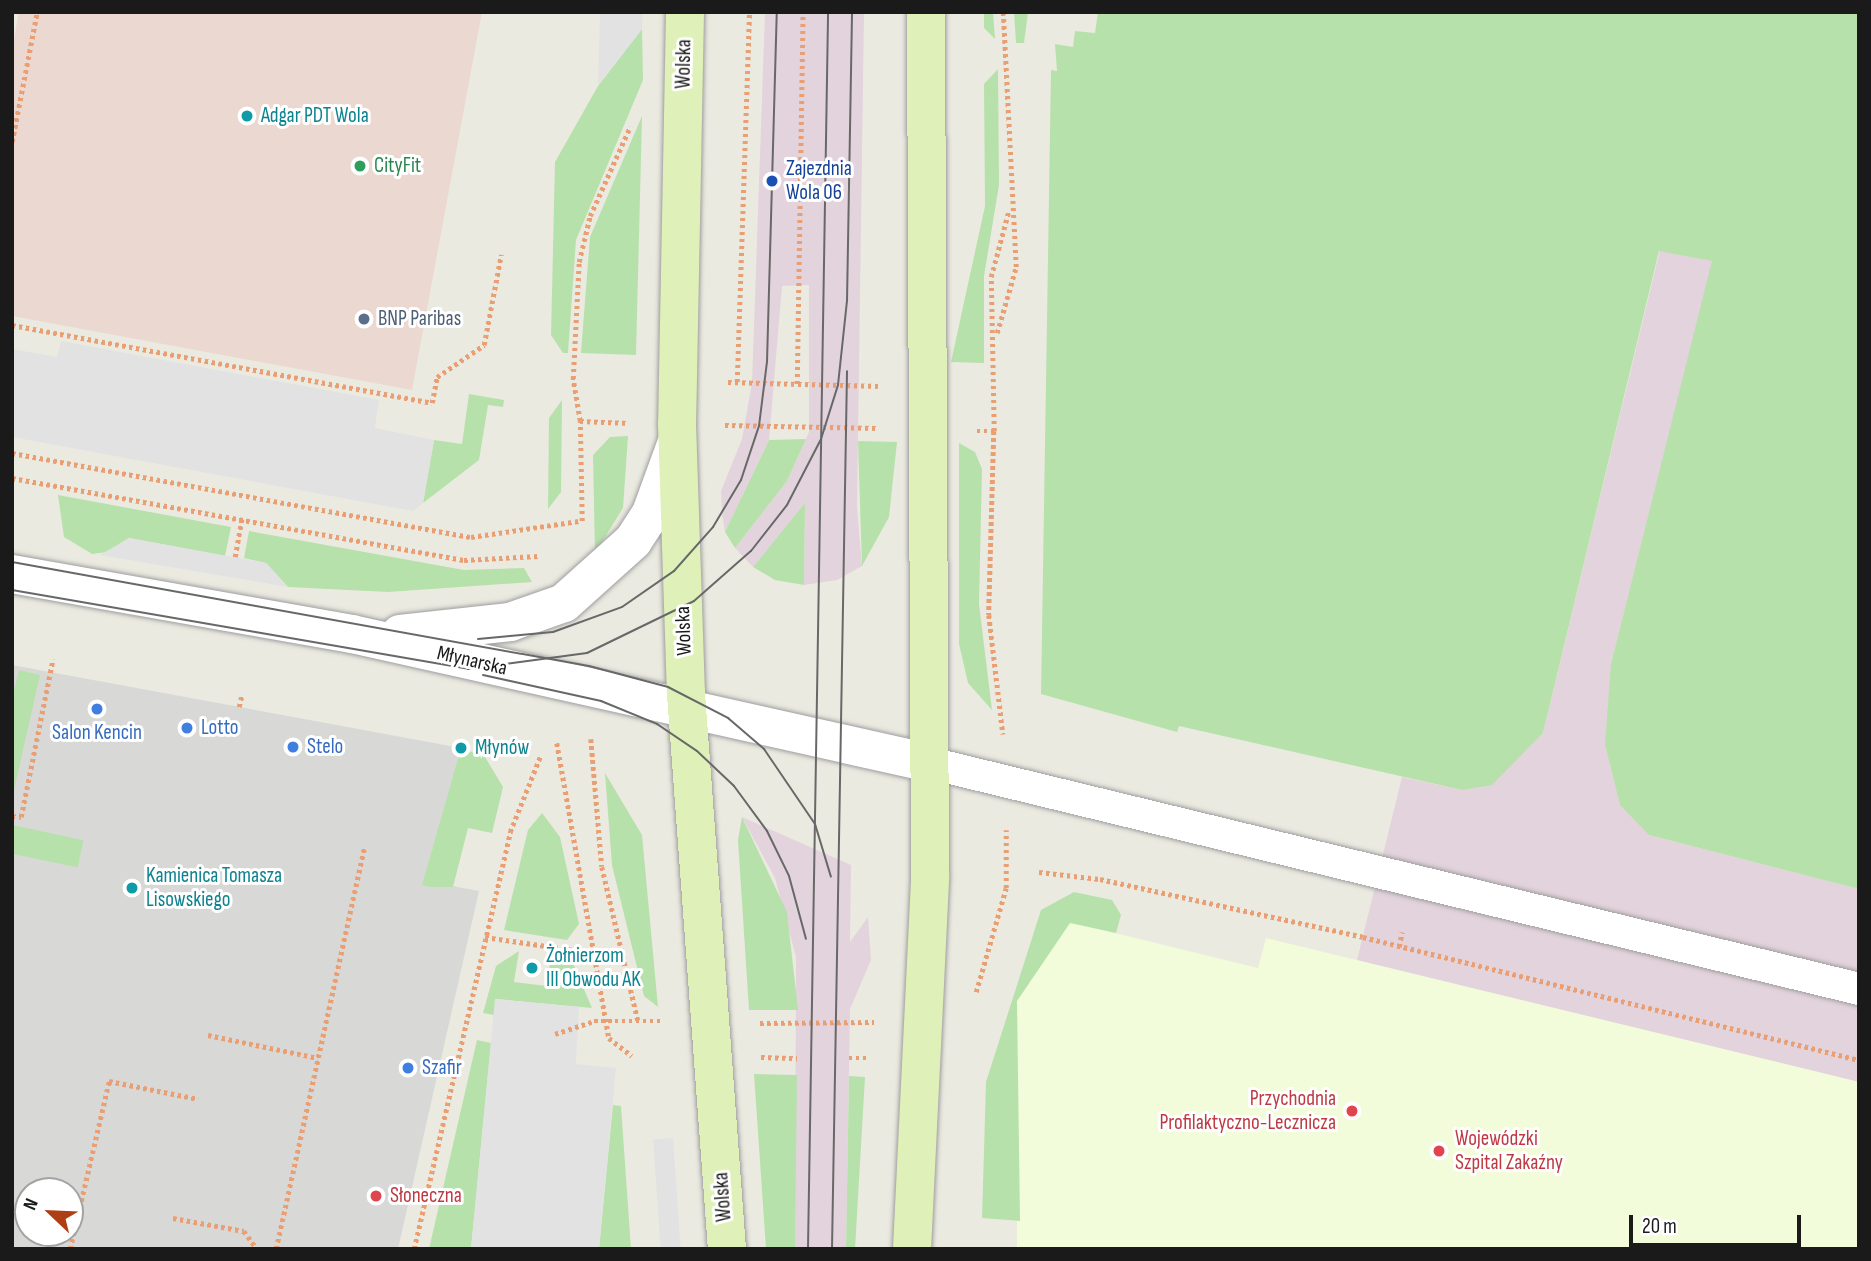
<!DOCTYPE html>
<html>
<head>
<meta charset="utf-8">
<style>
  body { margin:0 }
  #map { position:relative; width:1871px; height:1261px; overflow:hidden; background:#ebeae1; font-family:"Sofia Sans Condensed",sans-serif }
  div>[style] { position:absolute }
  .residential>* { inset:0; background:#d8d8d7 }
  .commercial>* { inset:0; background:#ebd9d1 }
  .industrial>* { inset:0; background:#e3d3dc }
  .education>* { inset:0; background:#f2fbda }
  .grass>* { inset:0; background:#b7e1ab; transform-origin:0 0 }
  .parking>* { inset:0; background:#e2e2e2; transform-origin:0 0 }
  .path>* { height:4.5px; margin-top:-2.25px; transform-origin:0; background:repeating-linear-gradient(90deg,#e99f73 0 3.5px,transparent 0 7px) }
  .roads { filter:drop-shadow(0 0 2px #9e9e9e) drop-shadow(0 0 2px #9e9e9e) }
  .service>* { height:32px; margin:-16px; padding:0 16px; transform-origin:16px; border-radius:16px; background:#fff }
  .tertiary>* { height:38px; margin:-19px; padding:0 19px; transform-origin:19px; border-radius:19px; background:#fff }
  .secondary>* { height:38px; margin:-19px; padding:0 19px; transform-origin:19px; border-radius:19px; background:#dff1b9 }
  .tram>* { height:2px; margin:-1px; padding:0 1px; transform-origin:1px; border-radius:1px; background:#686868 }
  .dots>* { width:19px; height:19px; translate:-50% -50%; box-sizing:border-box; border:4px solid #fff; border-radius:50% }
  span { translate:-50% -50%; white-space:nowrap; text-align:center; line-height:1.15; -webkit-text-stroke:6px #fff; paint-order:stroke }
  .street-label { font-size:21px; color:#1a1a1a }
  .culture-label { font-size:21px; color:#0d838f }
  .left { translate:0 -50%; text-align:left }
  .leisure-label { font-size:21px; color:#27864d }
  .transit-label { font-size:21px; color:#164399 }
  .service-label { font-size:21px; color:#4e5e75 }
  .shop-label { font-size:21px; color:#366cbe }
  .health-label { font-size:21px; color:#be3a42 }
  .right { translate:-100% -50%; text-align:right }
  .frame { position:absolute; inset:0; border:14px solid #1a1a1a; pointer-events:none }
  .north { position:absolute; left:14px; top:1177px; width:70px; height:70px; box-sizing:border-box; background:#fff; border:2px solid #a3a3a3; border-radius:50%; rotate:293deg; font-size:19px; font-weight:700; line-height:28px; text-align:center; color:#1a1a1a }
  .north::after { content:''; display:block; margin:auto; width:24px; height:32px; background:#b03e15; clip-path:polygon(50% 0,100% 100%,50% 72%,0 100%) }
  .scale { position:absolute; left:1629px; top:1215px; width:172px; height:32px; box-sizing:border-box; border:4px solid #1a1a1a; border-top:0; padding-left:9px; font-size:21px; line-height:24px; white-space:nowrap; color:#1a1a1a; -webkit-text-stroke:5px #fff; paint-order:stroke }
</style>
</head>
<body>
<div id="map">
  <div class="residential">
    <div style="clip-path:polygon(evenodd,12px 665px,461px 748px,437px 849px,432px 848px,431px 882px,479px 891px,398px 1249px,12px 1249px,12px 665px,28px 1191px,70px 1191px,70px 1233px,28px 1233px,28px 1191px)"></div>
  </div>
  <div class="commercial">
    <div style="clip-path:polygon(19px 12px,482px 12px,412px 390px,12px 316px,12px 49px)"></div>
  </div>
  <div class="industrial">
    <div style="clip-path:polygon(765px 12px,864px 12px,857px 508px,862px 566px,837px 580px,804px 585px,805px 504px,753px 567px,735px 548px,787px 481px,809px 432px,809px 285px,782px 286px,769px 440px,725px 532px,722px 513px,721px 491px,742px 439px,752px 383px)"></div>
    <div style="clip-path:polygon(1660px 250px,1713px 261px,1611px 664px,1649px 835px,1859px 889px,1859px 1082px,1357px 960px,1402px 777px,1462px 790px,1543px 733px)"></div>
    <div style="clip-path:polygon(742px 817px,851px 865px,850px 942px,868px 917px,871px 960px,850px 1009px,846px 1249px,795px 1249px,796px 957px,775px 878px)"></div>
  </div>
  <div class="education">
    <div style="clip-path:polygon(1070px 922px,1258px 968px,1266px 938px,1859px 1082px,1859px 1249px,1017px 1249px,1017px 1001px)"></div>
  </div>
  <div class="grass">
    <div style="clip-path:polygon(984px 12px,993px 12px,995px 39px,984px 28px)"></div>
    <div style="clip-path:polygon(1014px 12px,1028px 12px,1024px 43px,1016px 43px)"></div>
    <div style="clip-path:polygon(1098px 12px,1859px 12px,1859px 889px,1649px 835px,1620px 805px,1605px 744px,1611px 664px,1712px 261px,1659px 251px,1543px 733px,1492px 785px,1462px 790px,1179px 726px,1177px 732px,1041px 694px,1051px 70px,1057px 71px,1055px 44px,1073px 47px,1075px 31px,1095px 33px)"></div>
    <div style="clip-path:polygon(642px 29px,643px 80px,576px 240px,568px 353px,563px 353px,551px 335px,555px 162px,598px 86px)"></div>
    <div style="clip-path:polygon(998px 69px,999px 185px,984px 276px,984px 363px,951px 362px,985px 206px,984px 84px)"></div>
    <div style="clip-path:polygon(642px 116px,636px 355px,581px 353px,590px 237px)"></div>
    <div style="clip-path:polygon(469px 394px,504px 400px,503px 407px,488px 405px,479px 460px,423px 503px,434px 440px,462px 444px)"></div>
    <div style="clip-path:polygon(562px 400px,561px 492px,548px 509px,549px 418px)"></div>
    <div style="clip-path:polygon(628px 436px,623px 508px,595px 553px,593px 455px,610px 437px)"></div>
    <div style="clip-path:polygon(806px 439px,787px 481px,735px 548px,725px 532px,769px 440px)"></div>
    <div style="clip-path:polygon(858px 441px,897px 442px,889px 517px,862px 566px)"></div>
    <div style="clip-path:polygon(959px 443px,975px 452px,982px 469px,979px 604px,992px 710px,968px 683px,959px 644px)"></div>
    <div style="clip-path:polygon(58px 495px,231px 527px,225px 556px,129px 538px,108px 552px,92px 554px,64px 537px)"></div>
    <div style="clip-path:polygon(805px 503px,804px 585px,775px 580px,753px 567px)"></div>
    <div style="clip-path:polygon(249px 531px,464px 570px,524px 568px,532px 582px,388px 592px,288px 587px,266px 563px,244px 558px)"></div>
    <div style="clip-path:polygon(19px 670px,40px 675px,12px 799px,12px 698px)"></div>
    <div style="clip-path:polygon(461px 748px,485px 757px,503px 787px,492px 833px,468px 828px,453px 887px,430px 887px,422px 885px)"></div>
    <div style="clip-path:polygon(605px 773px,642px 835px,658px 1007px,644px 996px,612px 865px)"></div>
    <div style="clip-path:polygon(542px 813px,560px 837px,579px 924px,567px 940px,504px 930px,528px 830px)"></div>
    <div style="clip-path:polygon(742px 817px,787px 912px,798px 1010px,749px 1010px,738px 840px)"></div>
    <div style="left:12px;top:825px;width:73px;height:28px;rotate:12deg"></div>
    <div style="clip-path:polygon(1074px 892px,1112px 900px,1121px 915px,1116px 933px,1070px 923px,1017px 1001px,1020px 1221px,982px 1218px,986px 1082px,1041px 910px)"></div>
    <div style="clip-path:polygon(519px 951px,514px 982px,547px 986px,551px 955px,572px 961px,592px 1008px,496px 999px,494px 1015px,483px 1013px,496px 966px)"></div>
    <div style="clip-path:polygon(477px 1040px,491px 1043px,471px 1249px,429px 1249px)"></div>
    <div style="clip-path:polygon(754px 1074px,797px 1075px,795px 1249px,766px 1249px)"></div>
    <div style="clip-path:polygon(849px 1076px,865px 1077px,855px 1249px,846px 1249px)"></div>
    <div style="clip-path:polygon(613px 1105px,621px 1106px,631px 1249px,599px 1249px)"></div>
  </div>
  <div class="parking">
    <div style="clip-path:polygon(600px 12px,643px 12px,642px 29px,598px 86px)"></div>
    <div style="clip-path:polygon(61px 341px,379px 400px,375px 428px,434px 440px,423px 503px,413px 511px,12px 437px,12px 349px,57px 357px)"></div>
    <div style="clip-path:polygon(129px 538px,266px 563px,288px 587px,100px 555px)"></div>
    <div style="clip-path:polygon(495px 999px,579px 1007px,576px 1064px,616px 1068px,599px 1249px,471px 1249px)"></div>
    <div style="left:673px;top:1138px;width:111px;height:20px;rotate:86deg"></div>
  </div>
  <div class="path">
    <div style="left:12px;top:142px;width:132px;rotate:-79.1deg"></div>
    <div style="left:12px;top:325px;width:427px;rotate:10.5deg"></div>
    <div style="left:432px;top:403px;width:26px;rotate:-79deg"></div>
    <div style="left:437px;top:377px;width:57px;rotate:-34.2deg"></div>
    <div style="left:484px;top:345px;width:92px;rotate:-79.3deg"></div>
    <div style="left:997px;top:333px;width:69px;rotate:-73.9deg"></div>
    <div style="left:1016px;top:267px;width:255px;rotate:-92.9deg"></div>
    <div style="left:728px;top:382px;width:152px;rotate:1.5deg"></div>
    <div style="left:737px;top:382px;width:370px;rotate:-88.1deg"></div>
    <div style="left:797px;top:384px;width:372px;rotate:-89.1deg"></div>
    <div style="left:580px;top:421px;width:43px;rotate:-99.5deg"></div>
    <div style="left:573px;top:379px;width:117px;rotate:-87.1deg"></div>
    <div style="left:579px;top:262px;width:47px;rotate:-76.6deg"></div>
    <div style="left:590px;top:216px;width:98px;rotate:-65.8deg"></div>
    <div style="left:725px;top:425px;width:152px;rotate:1.1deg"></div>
    <div style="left:977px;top:431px;width:17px"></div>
    <div style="left:994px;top:431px;width:154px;rotate:-91.1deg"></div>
    <div style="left:991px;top:277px;width:69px;rotate:-75deg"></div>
    <div style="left:994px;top:431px;width:184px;rotate:91.6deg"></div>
    <div style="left:989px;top:615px;width:120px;rotate:83.3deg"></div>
    <div style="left:12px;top:453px;width:467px;rotate:10.4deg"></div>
    <div style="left:471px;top:537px;width:109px;rotate:-8.4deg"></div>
    <div style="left:12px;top:478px;width:459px;rotate:10.3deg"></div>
    <div style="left:464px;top:560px;width:75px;rotate:-3.1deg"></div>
    <div style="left:582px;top:521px;width:100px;rotate:-91.1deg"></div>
    <div style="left:580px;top:421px;width:49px;rotate:2.3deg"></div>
    <div style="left:235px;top:557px;width:39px;rotate:-80deg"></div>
    <div style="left:239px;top:707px;width:13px;rotate:-77deg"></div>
    <div style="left:591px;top:739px;width:128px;rotate:85.1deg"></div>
    <div style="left:602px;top:867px;width:158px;rotate:76.8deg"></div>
    <div style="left:557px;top:743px;width:300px;rotate:80deg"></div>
    <div style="left:609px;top:1038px;width:29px;rotate:38deg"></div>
    <div style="left:12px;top:816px;width:9px;rotate:6deg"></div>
    <div style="left:21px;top:817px;width:161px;rotate:-78.6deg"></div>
    <div style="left:1039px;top:872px;width:61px;rotate:6.5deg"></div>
    <div style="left:1100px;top:879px;width:269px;rotate:12.4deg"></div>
    <div style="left:1363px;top:937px;width:511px;rotate:13.93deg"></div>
    <div style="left:485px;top:937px;width:110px;rotate:8.4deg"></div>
    <div style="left:1399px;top:947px;width:15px;rotate:-79deg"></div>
    <div style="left:976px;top:992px;width:108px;rotate:-73.9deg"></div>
    <div style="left:1006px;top:888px;width:58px;rotate:-90deg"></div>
    <div style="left:760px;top:1023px;width:114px;rotate:-0.5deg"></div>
    <div style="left:555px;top:1034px;width:41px;rotate:-18.4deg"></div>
    <div style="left:594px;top:1021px;width:67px"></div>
    <div style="left:208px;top:1035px;width:112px;rotate:11.8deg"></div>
    <div style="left:761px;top:1057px;width:36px;rotate:2deg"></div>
    <div style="left:849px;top:1058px;width:17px"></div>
    <div style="left:173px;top:1218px;width:72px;rotate:10.4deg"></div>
    <div style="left:244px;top:1231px;width:22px;rotate:54deg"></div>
    <div style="left:70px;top:1249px;width:172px;rotate:-76.9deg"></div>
    <div style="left:109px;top:1081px;width:91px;rotate:11.4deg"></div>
    <div style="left:276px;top:1249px;width:410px;rotate:-77.6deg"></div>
    <div style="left:414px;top:1249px;width:428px;rotate:-77deg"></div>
    <div style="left:510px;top:832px;width:81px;rotate:-68.2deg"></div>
  </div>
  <div class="roads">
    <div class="service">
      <div style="left:930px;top:763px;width:956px;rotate:13.67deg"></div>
    </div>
    <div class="tertiary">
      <div style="left:12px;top:574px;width:345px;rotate:10deg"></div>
      <div style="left:352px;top:634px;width:592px;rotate:12.58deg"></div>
      <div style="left:400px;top:634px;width:111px;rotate:-6.2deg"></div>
      <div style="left:510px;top:622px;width:57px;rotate:-19.4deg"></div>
      <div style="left:564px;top:603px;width:93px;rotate:-41.9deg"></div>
      <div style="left:633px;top:541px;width:33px;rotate:-57deg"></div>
      <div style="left:651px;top:513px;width:76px;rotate:-69.9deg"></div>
    </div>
    <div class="secondary">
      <div style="left:685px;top:12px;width:412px;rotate:91.1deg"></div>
      <div style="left:677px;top:424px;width:270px;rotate:88.1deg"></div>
      <div style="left:686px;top:694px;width:557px;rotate:85.78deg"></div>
      <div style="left:912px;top:1249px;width:373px;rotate:-87.2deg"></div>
      <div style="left:930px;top:876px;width:864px;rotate:-90.27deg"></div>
    </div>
  </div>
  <div class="tram">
    <div style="left:12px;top:562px;width:586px;rotate:10.22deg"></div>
    <div style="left:589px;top:666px;width:82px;rotate:14.9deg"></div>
    <div style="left:668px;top:687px;width:68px;rotate:27.3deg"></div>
    <div style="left:728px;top:718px;width:48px;rotate:40.7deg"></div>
    <div style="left:764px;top:749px;width:91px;rotate:55.8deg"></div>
    <div style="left:815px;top:824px;width:55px;rotate:73.2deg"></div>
    <div style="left:12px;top:590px;width:463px;rotate:9.8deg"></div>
    <div style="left:468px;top:669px;width:120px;rotate:-7.7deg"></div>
    <div style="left:587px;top:653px;width:119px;rotate:-25.9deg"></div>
    <div style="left:694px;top:601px;width:76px;rotate:-41.3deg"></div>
    <div style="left:751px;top:551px;width:58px;rotate:-52deg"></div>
    <div style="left:787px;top:505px;width:74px;rotate:-62.7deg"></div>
    <div style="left:821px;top:439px;width:57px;rotate:-72.5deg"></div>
    <div style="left:838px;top:385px;width:84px;rotate:-83.9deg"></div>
    <div style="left:847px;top:301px;width:289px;rotate:-89deg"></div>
    <div style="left:478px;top:639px;width:75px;rotate:-5.3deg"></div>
    <div style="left:553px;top:632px;width:73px;rotate:-19.9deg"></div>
    <div style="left:622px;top:607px;width:63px;rotate:-34.7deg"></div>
    <div style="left:674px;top:571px;width:59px;rotate:-48.4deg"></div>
    <div style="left:713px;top:527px;width:55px;rotate:-59.2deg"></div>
    <div style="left:741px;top:480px;width:57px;rotate:-71.6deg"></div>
    <div style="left:759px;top:426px;width:64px;rotate:-82.9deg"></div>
    <div style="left:767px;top:362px;width:350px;rotate:-88.4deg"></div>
    <div style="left:483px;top:675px;width:121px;rotate:12.4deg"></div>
    <div style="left:601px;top:701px;width:61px;rotate:22.3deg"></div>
    <div style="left:657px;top:724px;width:48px;rotate:34deg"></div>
    <div style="left:697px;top:751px;width:51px;rotate:43.4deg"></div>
    <div style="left:734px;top:786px;width:56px;rotate:53.7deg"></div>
    <div style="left:767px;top:831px;width:50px;rotate:63.9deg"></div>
    <div style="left:789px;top:876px;width:65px;rotate:74.9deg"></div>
    <div style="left:808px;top:1249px;width:1237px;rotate:-89.07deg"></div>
    <div style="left:832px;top:1249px;width:878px;rotate:-89.02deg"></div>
  </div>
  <div class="dots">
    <div style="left:247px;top:116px;background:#0f9aa8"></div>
    <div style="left:360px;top:166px;background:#2e9e5b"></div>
    <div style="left:772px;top:181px;background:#1a4fb4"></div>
    <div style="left:364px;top:319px;background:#5c6f8a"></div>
    <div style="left:97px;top:709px;background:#3f7fe0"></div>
    <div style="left:187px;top:728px;background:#3f7fe0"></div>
    <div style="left:293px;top:747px;background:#3f7fe0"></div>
    <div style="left:461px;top:748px;background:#0f9aa8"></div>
    <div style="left:132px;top:888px;background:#0f9aa8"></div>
    <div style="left:532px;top:968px;background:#0f9aa8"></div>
    <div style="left:408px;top:1068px;background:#3f7fe0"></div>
    <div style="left:1352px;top:1111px;background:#e0444e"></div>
    <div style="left:1439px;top:1151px;background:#e0444e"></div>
    <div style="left:376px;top:1196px;background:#e0444e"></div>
  </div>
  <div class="street-label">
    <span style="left:684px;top:64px;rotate:-89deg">Wolska</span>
    <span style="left:684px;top:631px;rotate:-92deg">Wolska</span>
    <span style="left:472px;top:661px;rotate:13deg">Młynarska</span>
    <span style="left:723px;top:1197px;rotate:-94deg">Wolska</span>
  </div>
  <div class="culture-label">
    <span class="left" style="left:261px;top:116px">Adgar PDT Wola</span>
    <span class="left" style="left:475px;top:748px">Młynów</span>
    <span class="left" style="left:146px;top:888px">Kamienica Tomasza<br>Lisowskiego</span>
    <span class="left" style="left:546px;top:968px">Żołnierzom<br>III Obwodu AK</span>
  </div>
  <div class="leisure-label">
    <span class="left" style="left:374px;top:166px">CityFit</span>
  </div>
  <div class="transit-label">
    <span class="left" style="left:786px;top:181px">Zajezdnia<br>Wola 06</span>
  </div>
  <div class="service-label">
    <span class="left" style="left:378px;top:319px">BNP Paribas</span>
  </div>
  <div class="shop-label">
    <span class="left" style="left:201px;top:728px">Lotto</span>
    <span style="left:97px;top:733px">Salon Kencin</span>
    <span class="left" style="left:307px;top:747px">Stelo</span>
    <span class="left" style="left:422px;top:1068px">Szafir</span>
  </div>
  <div class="health-label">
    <span class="right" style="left:1336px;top:1111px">Przychodnia<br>Profilaktyczno-Lecznicza</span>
    <span class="left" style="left:1455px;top:1151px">Wojewódzki<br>Szpital Zakaźny</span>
    <span class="left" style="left:390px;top:1196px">Słoneczna</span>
  </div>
  <div class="frame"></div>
  <div class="north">N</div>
  <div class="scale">20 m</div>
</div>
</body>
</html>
